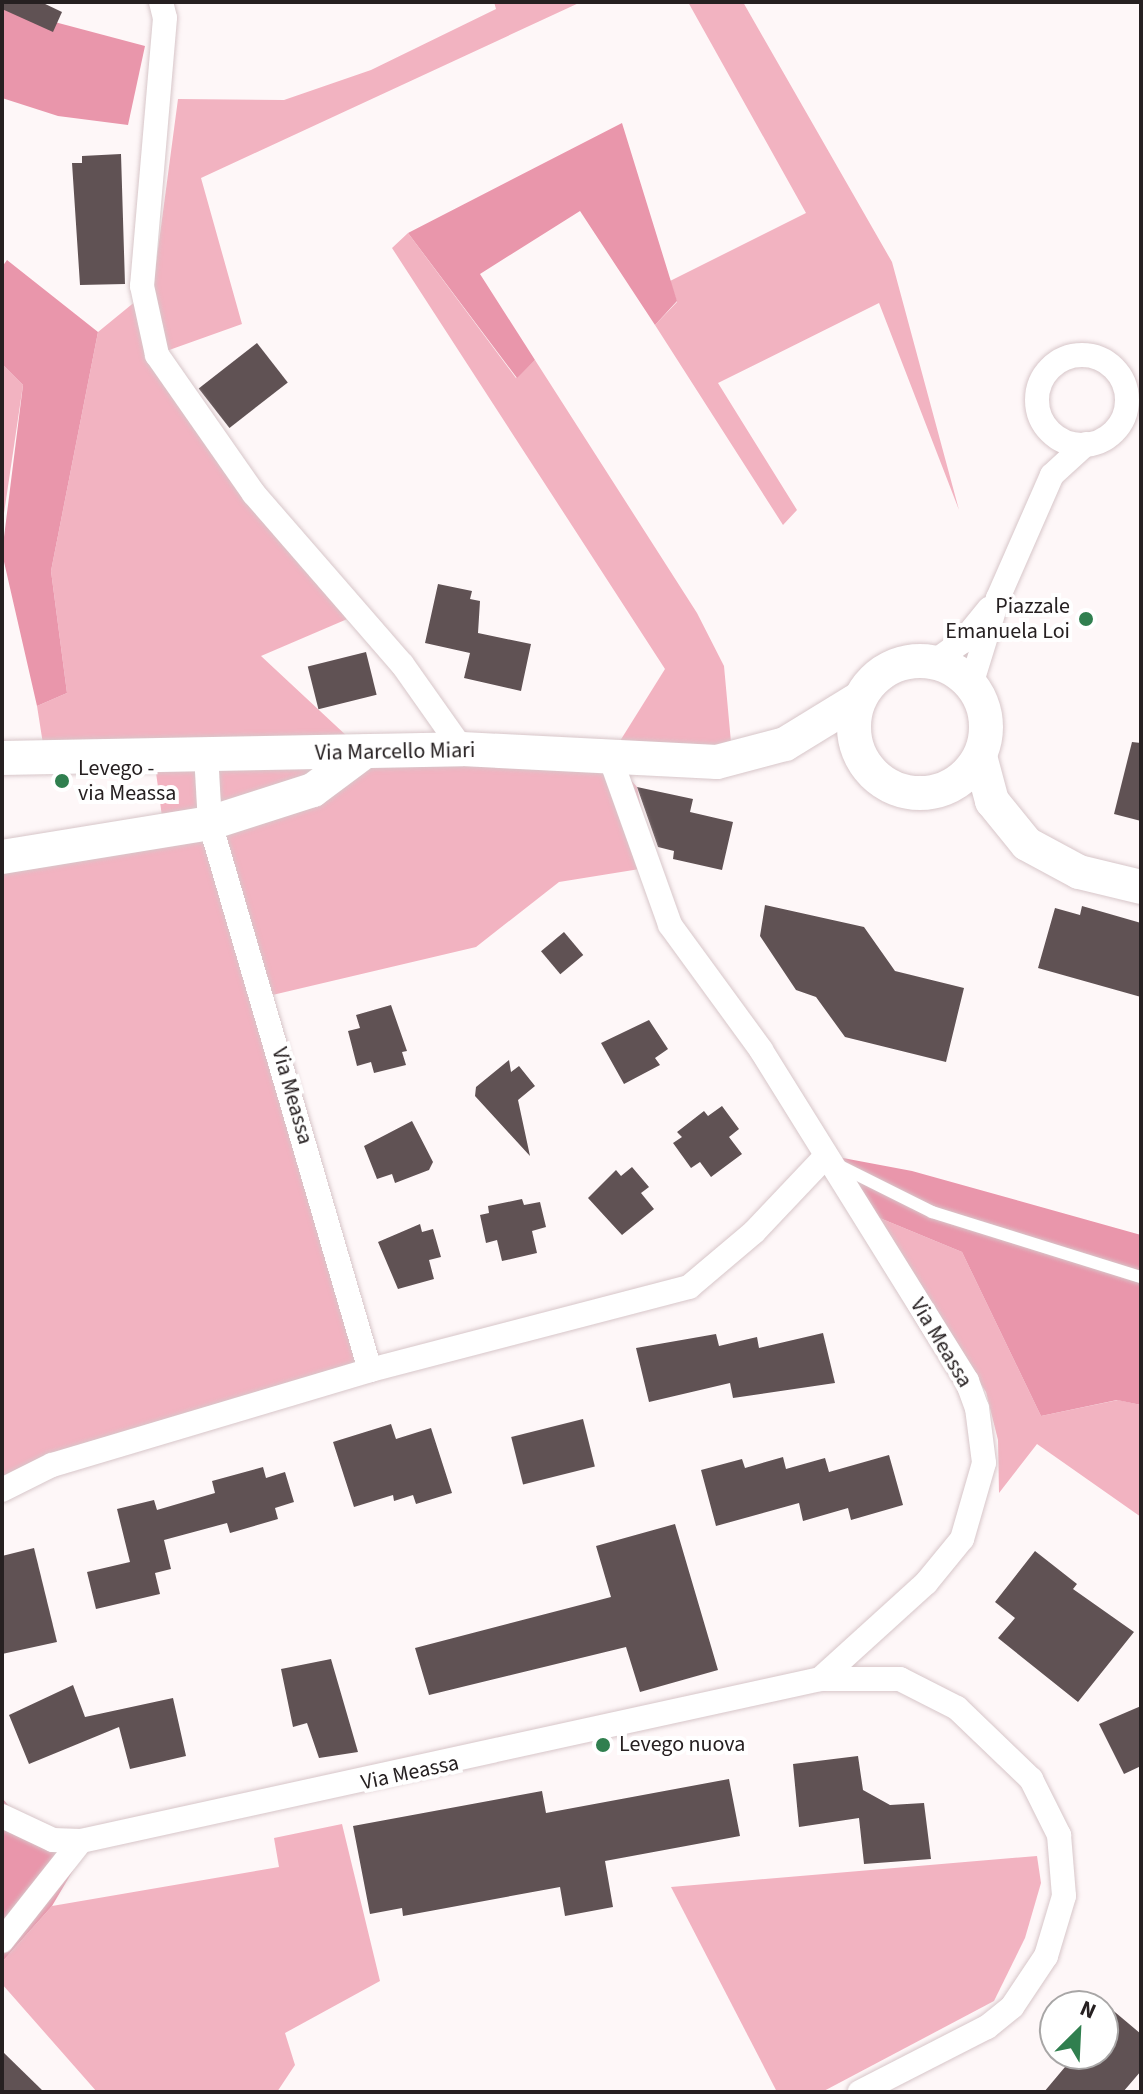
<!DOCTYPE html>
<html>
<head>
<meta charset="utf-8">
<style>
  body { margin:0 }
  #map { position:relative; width:1143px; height:2094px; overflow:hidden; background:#fef7f8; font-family:"Source Sans 3",sans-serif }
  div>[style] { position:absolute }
  .green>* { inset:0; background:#f2b3c1 }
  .forest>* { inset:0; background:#e996ab }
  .building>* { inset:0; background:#605254; transform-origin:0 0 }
  .roads { filter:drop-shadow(0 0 2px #d7c6c9) drop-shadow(0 0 2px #d7c6c9) }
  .lane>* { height:12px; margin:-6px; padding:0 6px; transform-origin:6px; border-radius:6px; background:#fff }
  .street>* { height:24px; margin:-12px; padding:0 12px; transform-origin:12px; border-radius:12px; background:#fff }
  .street>.ring { margin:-12px; padding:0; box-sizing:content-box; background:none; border:24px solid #fff; border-radius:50% }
  .secondary>* { height:34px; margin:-17px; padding:0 17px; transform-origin:17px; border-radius:17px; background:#fff }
  .secondary>.ring { margin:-17px; padding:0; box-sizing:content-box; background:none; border:34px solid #fff; border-radius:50% }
  .dots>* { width:22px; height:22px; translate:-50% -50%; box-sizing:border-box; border:4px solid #fff; border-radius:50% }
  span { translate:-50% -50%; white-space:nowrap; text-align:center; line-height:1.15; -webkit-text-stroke:8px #fff; paint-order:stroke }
  .poi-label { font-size:22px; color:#262021 }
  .right { translate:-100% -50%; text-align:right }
  .left { translate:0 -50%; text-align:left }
  .street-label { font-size:22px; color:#262021 }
  .frame { position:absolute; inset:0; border:4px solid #262021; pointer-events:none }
  .north { position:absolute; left:1039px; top:1990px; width:80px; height:80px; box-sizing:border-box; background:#fff; border:2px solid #a8a6a6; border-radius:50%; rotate:24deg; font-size:22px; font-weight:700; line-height:32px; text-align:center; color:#262021 }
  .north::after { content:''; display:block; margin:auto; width:28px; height:36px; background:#307f4f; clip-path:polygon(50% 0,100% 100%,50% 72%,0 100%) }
</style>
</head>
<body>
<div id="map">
  <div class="green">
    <div style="clip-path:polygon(494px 2px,581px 2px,201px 178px,242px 324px,158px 354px,359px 614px,261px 656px,364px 752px,610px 757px,665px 669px,392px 248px,408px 233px,516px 378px,535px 360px,697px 613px,724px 666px,733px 764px,611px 758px,637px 787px,652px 867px,559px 882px,476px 947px,264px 997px,370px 1370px,2px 1492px,2px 866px,164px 831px,154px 758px,46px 763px,37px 706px,67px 693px,51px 571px,98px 332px,153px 287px,178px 99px,284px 100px,371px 70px,496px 9px)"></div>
    <div style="clip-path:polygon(688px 2px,743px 2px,892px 262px,959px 510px,879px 303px,718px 383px,797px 510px,783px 525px,655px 325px,677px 302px,670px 281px,806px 213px)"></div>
    <div style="clip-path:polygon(2px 364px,23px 385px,2px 527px)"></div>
    <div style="clip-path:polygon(870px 1214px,962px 1252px,1041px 1416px,1118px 1400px,1141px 1405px,1141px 1517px,1037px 1444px,999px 1493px,998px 1440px,986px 1392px)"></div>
    <div style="clip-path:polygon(342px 1824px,380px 1981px,285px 2033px,295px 2065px,277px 2092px,97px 2092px,2px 1984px,2px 1962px,52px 1906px,279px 1867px,274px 1838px)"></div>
    <div style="clip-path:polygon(1037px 1856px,1041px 1883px,1025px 1938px,994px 2001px,822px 2092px,777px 2092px,671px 1887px)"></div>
  </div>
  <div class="forest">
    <div style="clip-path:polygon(2px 8px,145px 46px,128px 125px,58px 116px,2px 98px)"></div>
    <div style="clip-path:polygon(622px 123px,677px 301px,655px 325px,580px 211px,480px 274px,535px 360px,517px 378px,408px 233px)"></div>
    <div style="clip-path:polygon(7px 260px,98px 332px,51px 571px,67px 693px,37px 706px,2px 553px,23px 385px,2px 364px,2px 267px)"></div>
    <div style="clip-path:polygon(827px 1155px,912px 1171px,1141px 1235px,1141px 1405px,1117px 1400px,1041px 1416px,962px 1252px,870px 1214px)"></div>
    <div style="clip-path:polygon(2px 1798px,15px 1813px,50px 1830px,94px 1835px,52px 1906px,2px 1962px)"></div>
  </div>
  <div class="building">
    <div style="clip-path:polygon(2px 2px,41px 2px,62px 12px,53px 32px,2px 9px)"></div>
    <div style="clip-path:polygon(121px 154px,125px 284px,80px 285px,72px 163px,82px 163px,82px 156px)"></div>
    <div style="left:257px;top:343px;width:50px;height:74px;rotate:52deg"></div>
    <div style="clip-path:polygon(438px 584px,472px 591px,470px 599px,480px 601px,478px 633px,531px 644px,521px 691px,464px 678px,470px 653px,425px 643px)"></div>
    <div style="left:366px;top:652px;width:44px;height:60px;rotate:76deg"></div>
    <div style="clip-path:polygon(1132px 742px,1141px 743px,1141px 821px,1114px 814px)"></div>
    <div style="clip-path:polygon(637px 787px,693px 799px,690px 812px,733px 822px,722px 870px,673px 859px,674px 851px,658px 847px)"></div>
    <div style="clip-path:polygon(765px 905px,864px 927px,895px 971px,964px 988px,946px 1062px,845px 1037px,816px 997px,796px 990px,760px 936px)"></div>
    <div style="clip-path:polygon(1082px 906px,1141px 923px,1141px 997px,1038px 968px,1055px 908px,1080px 915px)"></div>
    <div style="left:564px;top:932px;width:30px;height:30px;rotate:50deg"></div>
    <div style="clip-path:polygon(391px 1005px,407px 1051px,402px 1052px,406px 1065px,374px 1073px,371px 1062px,357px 1066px,348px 1031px,360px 1028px,356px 1015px)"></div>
    <div style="clip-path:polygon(649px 1020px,668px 1049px,655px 1058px,660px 1065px,624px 1084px,601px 1043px)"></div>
    <div style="clip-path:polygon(509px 1060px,511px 1072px,519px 1066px,535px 1086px,518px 1100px,530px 1156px,475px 1096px,476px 1087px)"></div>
    <div style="clip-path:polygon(722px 1106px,739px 1129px,729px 1137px,742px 1154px,711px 1177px,700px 1162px,691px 1168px,673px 1143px,682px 1137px,677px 1132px,704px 1111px,708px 1116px)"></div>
    <div style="clip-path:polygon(412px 1121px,433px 1162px,429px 1170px,395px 1183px,392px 1174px,377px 1179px,364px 1146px)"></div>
    <div style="clip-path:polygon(632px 1167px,649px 1187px,641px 1193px,654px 1209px,622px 1235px,588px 1198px,616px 1170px,621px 1176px)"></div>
    <div style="clip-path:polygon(522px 1199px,524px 1205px,540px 1202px,546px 1227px,532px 1231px,537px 1253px,502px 1261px,497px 1240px,486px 1243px,480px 1215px,489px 1213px,488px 1206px)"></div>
    <div style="clip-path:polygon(420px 1224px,422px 1232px,433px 1229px,441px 1257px,429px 1260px,434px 1279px,398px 1289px,378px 1242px)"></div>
    <div style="clip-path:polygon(823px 1333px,835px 1383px,733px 1398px,730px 1383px,649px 1402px,636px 1348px,716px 1334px,719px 1346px,757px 1337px,759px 1348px)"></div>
    <div style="left:583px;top:1419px;width:49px;height:74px;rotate:76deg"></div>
    <div style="clip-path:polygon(391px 1424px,396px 1439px,431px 1428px,452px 1493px,416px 1504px,413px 1495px,394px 1501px,393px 1495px,354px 1507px,333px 1442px)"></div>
    <div style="clip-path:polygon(889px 1455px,903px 1505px,851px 1520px,848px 1508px,803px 1521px,799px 1503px,716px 1526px,701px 1470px,742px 1459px,745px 1468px,783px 1457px,786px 1469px,825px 1458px,829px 1472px)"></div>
    <div style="clip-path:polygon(263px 1467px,266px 1478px,285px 1472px,294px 1502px,275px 1508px,278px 1519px,230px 1533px,227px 1523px,164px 1540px,171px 1569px,155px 1573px,160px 1594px,96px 1609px,87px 1572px,130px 1562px,117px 1509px,154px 1500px,157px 1510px,215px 1493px,212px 1481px)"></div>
    <div style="clip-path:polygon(675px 1524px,718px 1670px,640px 1692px,626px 1647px,429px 1695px,415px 1648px,611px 1597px,596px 1546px)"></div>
    <div style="clip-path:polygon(34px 1548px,57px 1642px,2px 1654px,2px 1556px)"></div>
    <div style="clip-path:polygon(1035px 1551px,1077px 1584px,1073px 1589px,1134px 1632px,1078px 1702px,998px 1638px,1015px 1618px,995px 1602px)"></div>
    <div style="clip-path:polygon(331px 1659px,358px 1752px,319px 1758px,307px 1723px,293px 1727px,281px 1669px)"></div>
    <div style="clip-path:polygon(73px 1685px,85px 1717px,173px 1698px,186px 1756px,130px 1769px,119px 1727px,29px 1764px,9px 1715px)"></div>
    <div style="clip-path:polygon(1141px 1706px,1141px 1766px,1124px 1774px,1099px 1724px)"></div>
    <div style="clip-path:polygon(858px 1756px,863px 1790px,890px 1805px,924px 1803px,931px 1859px,864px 1864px,859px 1818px,799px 1827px,793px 1764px)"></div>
    <div style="clip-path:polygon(729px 1779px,740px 1836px,605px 1861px,613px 1907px,565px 1916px,560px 1887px,403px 1916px,402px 1908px,370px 1914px,353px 1826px,542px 1791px,546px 1813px)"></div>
    <div style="clip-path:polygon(1103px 2002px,1141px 2034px,1141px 2071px,1123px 2092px,1044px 2092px,1065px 2067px,1050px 2054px,1103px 2054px)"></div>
    <div style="clip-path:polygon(2px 2051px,44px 2092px,2px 2092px)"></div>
  </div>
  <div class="roads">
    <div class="lane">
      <div style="left:838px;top:1165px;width:105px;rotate:26.6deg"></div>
      <div style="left:932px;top:1212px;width:219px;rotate:17.3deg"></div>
    </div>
    <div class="street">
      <div style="left:161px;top:2px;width:16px;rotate:76deg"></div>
      <div style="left:165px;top:18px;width:269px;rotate:94.9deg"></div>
      <div style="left:142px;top:286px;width:71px;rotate:77.7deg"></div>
      <div style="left:157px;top:355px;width:169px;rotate:55.1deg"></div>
      <div style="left:254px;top:494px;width:225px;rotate:49deg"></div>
      <div style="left:402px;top:664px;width:104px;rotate:54.8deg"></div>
      <div class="ring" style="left:1037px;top:355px;width:66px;height:66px"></div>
      <div style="left:934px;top:662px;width:34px;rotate:-36deg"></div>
      <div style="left:962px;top:642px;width:43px;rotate:-50.7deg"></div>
      <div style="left:971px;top:685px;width:91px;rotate:-72.8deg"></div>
      <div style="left:998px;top:598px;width:134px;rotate:-66.3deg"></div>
      <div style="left:1052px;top:475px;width:46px;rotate:-42.4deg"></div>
      <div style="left:206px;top:754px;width:69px;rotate:86.7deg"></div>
      <div style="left:210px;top:823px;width:570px;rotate:73.7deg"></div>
      <div style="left:610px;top:757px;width:178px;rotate:70.3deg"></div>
      <div style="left:670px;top:925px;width:155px;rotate:53.9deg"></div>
      <div style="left:761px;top:1050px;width:390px;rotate:58.1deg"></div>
      <div style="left:967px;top:1381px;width:29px;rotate:70deg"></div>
      <div style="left:977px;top:1408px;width:55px;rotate:82.7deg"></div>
      <div style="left:984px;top:1463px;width:79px;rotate:106.1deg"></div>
      <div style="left:962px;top:1539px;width:57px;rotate:129.3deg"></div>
      <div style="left:926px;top:1583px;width:143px;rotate:137.8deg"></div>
      <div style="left:2px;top:1490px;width:56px;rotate:-26.6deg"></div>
      <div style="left:52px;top:1465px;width:332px;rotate:-16.6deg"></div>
      <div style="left:370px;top:1370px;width:330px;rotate:-14.6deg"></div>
      <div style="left:689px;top:1287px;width:85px;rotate:-40.2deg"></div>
      <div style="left:754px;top:1232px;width:102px;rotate:-46.6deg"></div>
      <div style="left:2px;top:1816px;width:56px;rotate:25.2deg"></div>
      <div style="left:53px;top:1840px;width:28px;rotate:2deg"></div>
      <div style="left:81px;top:1841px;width:757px;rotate:-12.36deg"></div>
      <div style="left:820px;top:1679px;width:80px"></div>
      <div style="left:900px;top:1679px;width:64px;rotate:27deg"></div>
      <div style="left:957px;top:1708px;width:103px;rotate:43.8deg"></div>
      <div style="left:1031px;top:1779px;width:63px;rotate:63.4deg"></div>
      <div style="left:1059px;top:1835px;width:61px;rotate:85.3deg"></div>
      <div style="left:1064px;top:1896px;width:63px;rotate:106.7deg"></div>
      <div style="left:1046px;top:1956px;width:61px;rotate:123.7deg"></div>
      <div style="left:1012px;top:2007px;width:32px;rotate:141deg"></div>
      <div style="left:987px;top:2027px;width:143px;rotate:152.9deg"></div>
      <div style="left:2px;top:1941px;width:127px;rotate:-51.7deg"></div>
    </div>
    <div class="secondary">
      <div class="ring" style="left:854px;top:661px;width:98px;height:98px"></div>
      <div style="left:980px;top:756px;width:47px;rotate:75.1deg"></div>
      <div style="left:992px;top:801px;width:55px;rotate:50.9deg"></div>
      <div style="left:1027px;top:844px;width:59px;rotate:28.3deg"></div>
      <div style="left:1079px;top:872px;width:64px;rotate:13.6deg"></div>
      <div style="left:2px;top:758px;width:460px;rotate:-1.1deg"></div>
      <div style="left:462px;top:749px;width:255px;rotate:2.9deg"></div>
      <div style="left:717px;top:762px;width:70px;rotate:-14.8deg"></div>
      <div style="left:785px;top:744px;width:88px;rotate:-31.5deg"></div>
      <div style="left:2px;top:857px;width:211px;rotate:-9.3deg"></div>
      <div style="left:210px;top:823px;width:108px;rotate:-17.8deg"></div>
      <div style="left:313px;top:790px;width:64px;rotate:-36.7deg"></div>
    </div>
  </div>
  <div class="dots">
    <div style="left:1086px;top:619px;background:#307f4f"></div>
    <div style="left:62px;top:781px;background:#307f4f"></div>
    <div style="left:603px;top:1745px;background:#307f4f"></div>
  </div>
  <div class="poi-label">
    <span class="right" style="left:1070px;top:619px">Piazzale<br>Emanuela Loi</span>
    <span class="left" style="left:78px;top:781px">Levego -<br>via Meassa</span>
    <span class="left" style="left:619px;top:1745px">Levego nuova</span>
  </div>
  <div class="street-label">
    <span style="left:395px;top:752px;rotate:-1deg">Via Marcello Miari</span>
    <span style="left:292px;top:1096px;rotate:74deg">Via Meassa</span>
    <span style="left:941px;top:1343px;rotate:59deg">Via Meassa</span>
    <span style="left:410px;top:1773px;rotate:-12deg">Via Meassa</span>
  </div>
  <div class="frame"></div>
  <div class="north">N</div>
</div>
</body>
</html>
